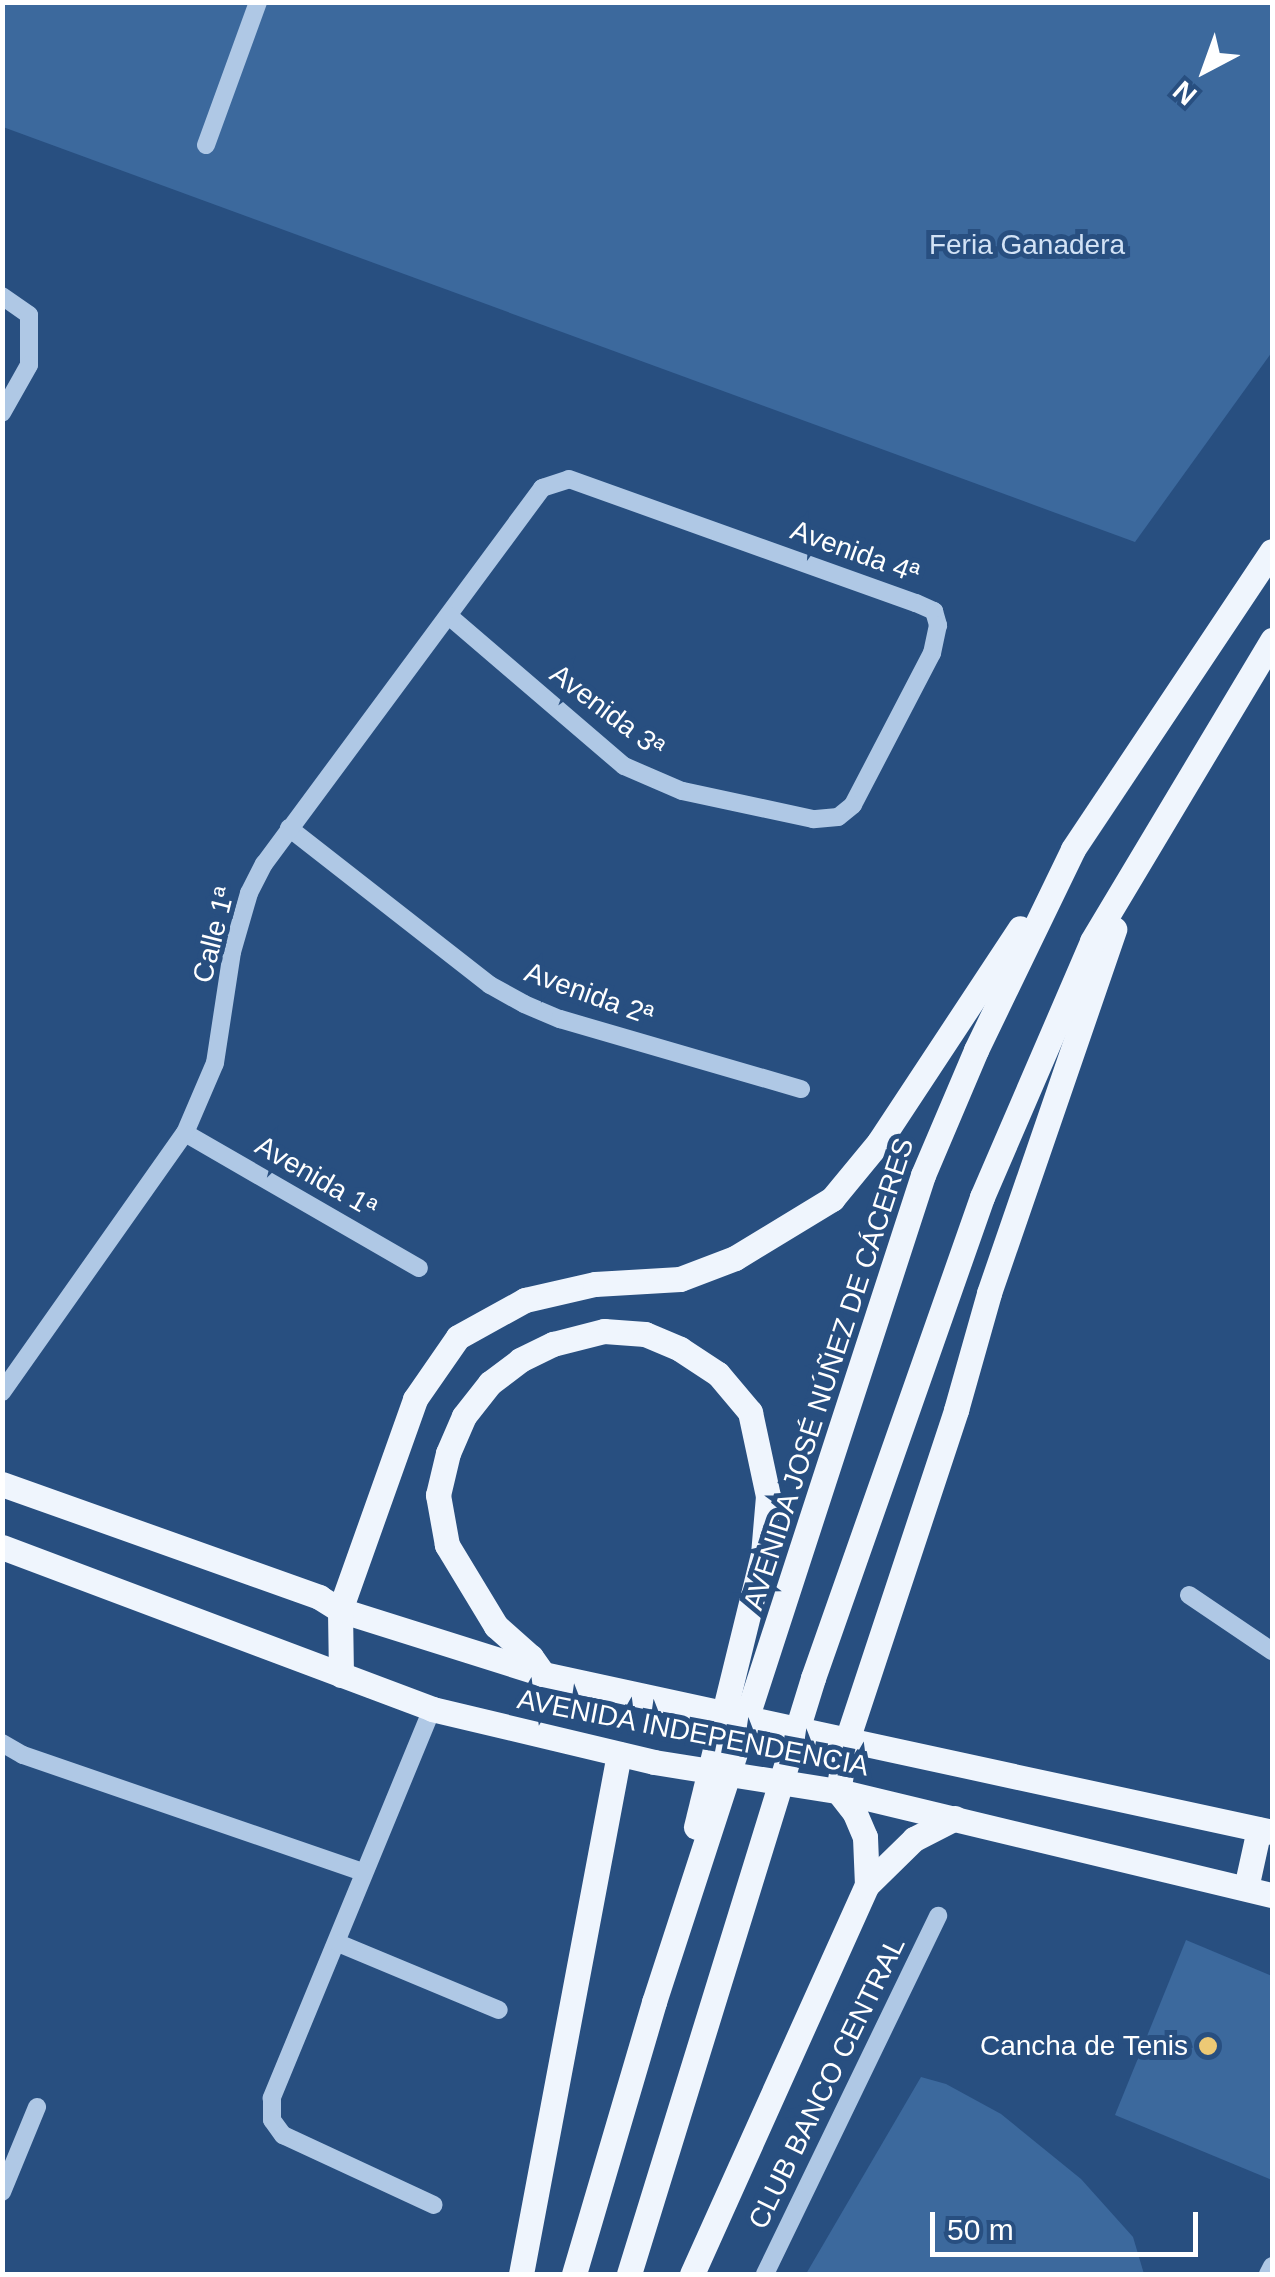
<!DOCTYPE html>
<html>
<head>
<meta charset="utf-8">
<style>
  body { margin:0 }
  #map { position:relative; width:1275px; height:2277px; overflow:hidden; background:#284f80; font-family:Arial,sans-serif }
  div>[style] { position:absolute }
  .green>* { inset:0; background:#3c699d }
  .minor>* { height:18px; margin:-9px; padding:0 9px; transform-origin:9px; border-radius:9px; background:#afc8e5 }
  .major>* { height:25px; margin:-12.5px; padding:0 12.5px; transform-origin:12.5px; border-radius:12.5px; background:#eff5fd }
  .dots>* { width:28px; height:28px; translate:-50% -50%; box-sizing:border-box; border:5px solid #284f80; border-radius:50% }
  span { translate:-50% -50%; white-space:nowrap; text-align:center; line-height:1.15; -webkit-text-stroke:10px #284f80; paint-order:stroke }
  .park-label { font-size:28px; color:#d2e2f5 }
  .street-label { font-size:28px; color:#fff }
  .poi-label { font-size:28px; color:#fff }
  .right { translate:-100% -50%; text-align:right }
  .frame { position:absolute; inset:0; border:5px solid #fff; pointer-events:none }
  .north { position:absolute; left:1155px; top:20px; width:100px; height:100px; -webkit-text-stroke:8px #284f80; paint-order:stroke; rotate:221deg; font-size:28px; font-weight:700; line-height:40px; text-align:center; color:#fff }
  .north::after { content:''; display:block; margin:auto; width:35px; height:45px; background:#fff; clip-path:polygon(50% 0,100% 100%,50% 72%,0 100%) }
  .scale { position:absolute; left:930px; top:2212px; width:268px; height:45px; box-sizing:border-box; border:5px solid #fff; border-top:0; padding-left:12px; font-size:30px; line-height:35px; white-space:nowrap; color:#fff; -webkit-text-stroke:8px #284f80; paint-order:stroke }
</style>
</head>
<body>
<div id="map">
  <div class="green">
    <div style="clip-path:polygon(2px 3px,1272px 3px,1272px 352px,1135px 542px,3px 127px)"></div>
    <div style="clip-path:polygon(1186px 1940px,1272px 1976px,1272px 2180px,1115px 2115px)"></div>
    <div style="clip-path:polygon(921px 2077px,946px 2084px,1001px 2114px,1081px 2179px,1133px 2237px,1144px 2274px,806px 2274px)"></div>
  </div>
  <div class="minor">
    <div style="left:206px;top:145px;width:152px;rotate:-70deg"></div>
    <div style="left:2px;top:296px;width:33px;rotate:35deg"></div>
    <div style="left:29px;top:315px;width:50px;rotate:90deg"></div>
    <div style="left:29px;top:365px;width:55px;rotate:119.4deg"></div>
    <div style="left:289px;top:828px;width:255px;rotate:38deg"></div>
    <div style="left:490px;top:985px;width:39px;rotate:29deg"></div>
    <div style="left:524px;top:1004px;width:39px;rotate:23deg"></div>
    <div style="left:560px;top:1019px;width:251px;rotate:16.2deg"></div>
    <div style="left:185px;top:1133px;width:270px;rotate:30deg"></div>
    <div style="left:2px;top:1392px;width:317px;rotate:-54.8deg"></div>
    <div style="left:185px;top:1133px;width:76px;rotate:-66.8deg"></div>
    <div style="left:215px;top:1063px;width:112px;rotate:-81.3deg"></div>
    <div style="left:232px;top:952px;width:61px;rotate:-73.9deg"></div>
    <div style="left:249px;top:893px;width:33px;rotate:-63deg"></div>
    <div style="left:264px;top:864px;width:468px;rotate:-53.5deg"></div>
    <div style="left:542px;top:488px;width:28px;rotate:-18deg"></div>
    <div style="left:569px;top:479px;width:368px;rotate:19.7deg"></div>
    <div style="left:916px;top:603px;width:20px;rotate:24deg"></div>
    <div style="left:934px;top:611px;width:15px;rotate:74deg"></div>
    <div style="left:938px;top:625px;width:29px;rotate:102deg"></div>
    <div style="left:932px;top:653px;width:171px;rotate:117.5deg"></div>
    <div style="left:853px;top:805px;width:19px;rotate:141deg"></div>
    <div style="left:838px;top:817px;width:25px;rotate:175deg"></div>
    <div style="left:813px;top:819px;width:134px;rotate:-167.9deg"></div>
    <div style="left:682px;top:791px;width:63px;rotate:-156.7deg"></div>
    <div style="left:624px;top:766px;width:230px;rotate:-139.4deg"></div>
    <div style="left:1189px;top:1595px;width:100px;rotate:34deg"></div>
    <div style="left:432px;top:1709px;width:421px;rotate:112.4deg"></div>
    <div style="left:272px;top:2098px;width:22px;rotate:90deg"></div>
    <div style="left:272px;top:2120px;width:19px;rotate:54deg"></div>
    <div style="left:283px;top:2135px;width:166px;rotate:24.9deg"></div>
    <div style="left:2px;top:1743px;width:24px;rotate:30deg"></div>
    <div style="left:23px;top:1755px;width:360px;rotate:19deg"></div>
    <div style="left:338px;top:1943px;width:174px;rotate:22.6deg"></div>
    <div style="left:2px;top:2192px;width:92px;rotate:-67.6deg"></div>
    <div style="left:765px;top:2274px;width:398px;rotate:-64.2deg"></div>
    <div style="left:1268px;top:2274px;width:9px;rotate:-63deg"></div>
  </div>
  <div class="major">
    <div style="left:2px;top:1484px;width:337px;rotate:19.6deg"></div>
    <div style="left:319px;top:1597px;width:25px;rotate:32deg"></div>
    <div style="left:340px;top:1610px;width:213px;rotate:17.5deg"></div>
    <div style="left:543px;top:1674px;width:746px;rotate:12.23deg"></div>
    <div style="left:2px;top:1547px;width:460px;rotate:20.6deg"></div>
    <div style="left:432px;top:1709px;width:228px;rotate:13.4deg"></div>
    <div style="left:654px;top:1762px;width:186px;rotate:9deg"></div>
    <div style="left:838px;top:1791px;width:446px;rotate:13.5deg"></div>
    <div style="left:543px;top:1674px;width:21px;rotate:-125deg"></div>
    <div style="left:531px;top:1657px;width:47px;rotate:-138.5deg"></div>
    <div style="left:496px;top:1626px;width:95px;rotate:-121.2deg"></div>
    <div style="left:447px;top:1545px;width:51px;rotate:-100.2deg"></div>
    <div style="left:438px;top:1495px;width:43px;rotate:-76.6deg"></div>
    <div style="left:448px;top:1453px;width:40px;rotate:-66.6deg"></div>
    <div style="left:464px;top:1416px;width:42px;rotate:-51.8deg"></div>
    <div style="left:490px;top:1383px;width:38px;rotate:-37deg"></div>
    <div style="left:520px;top:1360px;width:37px;rotate:-26deg"></div>
    <div style="left:553px;top:1344px;width:53px;rotate:-14.3deg"></div>
    <div style="left:604px;top:1331px;width:41px;rotate:4.2deg"></div>
    <div style="left:645px;top:1334px;width:38px;rotate:23deg"></div>
    <div style="left:680px;top:1349px;width:45px;rotate:33.3deg"></div>
    <div style="left:718px;top:1374px;width:50px;rotate:49.9deg"></div>
    <div style="left:750px;top:1412px;width:86px;rotate:77.9deg"></div>
    <div style="left:768px;top:1496px;width:58px;rotate:94.9deg"></div>
    <div style="left:763px;top:1554px;width:281px;rotate:103.8deg"></div>
    <div style="left:341px;top:1675px;width:65px;rotate:-90.9deg"></div>
    <div style="left:340px;top:1610px;width:224px;rotate:-70.4deg"></div>
    <div style="left:415px;top:1399px;width:75px;rotate:-55.3deg"></div>
    <div style="left:458px;top:1337px;width:77px;rotate:-28.9deg"></div>
    <div style="left:525px;top:1300px;width:72px;rotate:-12.9deg"></div>
    <div style="left:595px;top:1284px;width:85px;rotate:-3.4deg"></div>
    <div style="left:680px;top:1279px;width:59px;rotate:-20.9deg"></div>
    <div style="left:735px;top:1258px;width:114px;rotate:-31.3deg"></div>
    <div style="left:832px;top:1199px;width:74px;rotate:-50.5deg"></div>
    <div style="left:879px;top:1142px;width:256px;rotate:-56.6deg"></div>
    <div style="left:867px;top:1885px;width:48px;rotate:-92.4deg"></div>
    <div style="left:865px;top:1837px;width:26px;rotate:-113deg"></div>
    <div style="left:855px;top:1813px;width:28px;rotate:-128deg"></div>
    <div style="left:838px;top:1791px;width:52px;rotate:-80deg"></div>
    <div style="left:847px;top:1740px;width:348px;rotate:-71.7deg"></div>
    <div style="left:956px;top:1410px;width:122px;rotate:-74.2deg"></div>
    <div style="left:989px;top:1293px;width:385px;rotate:-71deg"></div>
    <div style="left:1246px;top:1888px;width:60px;rotate:-77.6deg"></div>
    <div style="left:521px;top:2274px;width:529px;rotate:-79.33deg"></div>
    <div style="left:574px;top:2274px;width:284px;rotate:-73.6deg"></div>
    <div style="left:654px;top:2002px;width:870px;rotate:-71.98deg"></div>
    <div style="left:923px;top:1175px;width:136px;rotate:-67deg"></div>
    <div style="left:976px;top:1050px;width:223px;rotate:-64.2deg"></div>
    <div style="left:1073px;top:849px;width:358px;rotate:-56.3deg"></div>
    <div style="left:629px;top:2274px;width:624px;rotate:-72.84deg"></div>
    <div style="left:813px;top:1678px;width:510px;rotate:-70.64deg"></div>
    <div style="left:982px;top:1197px;width:279px;rotate:-66.7deg"></div>
    <div style="left:1092px;top:941px;width:351px;rotate:-59.1deg"></div>
    <div style="left:692px;top:2274px;width:427px;rotate:-65.8deg"></div>
    <div style="left:867px;top:1885px;width:66px;rotate:-44.4deg"></div>
    <div style="left:914px;top:1839px;width:46px;rotate:-27.1deg"></div>
  </div>
  <div class="dots">
    <div style="left:1208px;top:2046px;background:#edc975"></div>
  </div>
  <div class="park-label">
    <span style="left:1027px;top:245px">Feria Ganadera</span>
  </div>
  <div class="street-label">
    <span style="left:855px;top:552px;rotate:20deg">Avenida 4ª</span>
    <span style="left:607px;top:711px;rotate:37deg">Avenida 3ª</span>
    <span style="left:214px;top:935px;rotate:-76deg">Calle 1ª</span>
    <span style="left:589px;top:994px;rotate:20deg">Avenida 2ª</span>
    <span style="left:316px;top:1177px;rotate:30deg">Avenida 1ª</span>
    <span style="left:829px;top:1374px;rotate:-72deg">AVENIDA JOSÉ NÚÑEZ DE CÁCERES</span>
    <span style="left:693px;top:1733px;rotate:11deg">AVENIDA INDEPENDENCIA</span>
    <span style="left:827px;top:2083px;rotate:-64deg">CLUB BANCO CENTRAL</span>
  </div>
  <div class="poi-label">
    <span class="right" style="left:1188px;top:2046px">Cancha de Tenis</span>
  </div>
  <div class="frame"></div>
  <div class="north">N</div>
  <div class="scale">50 m</div>
</div>
</body>
</html>
